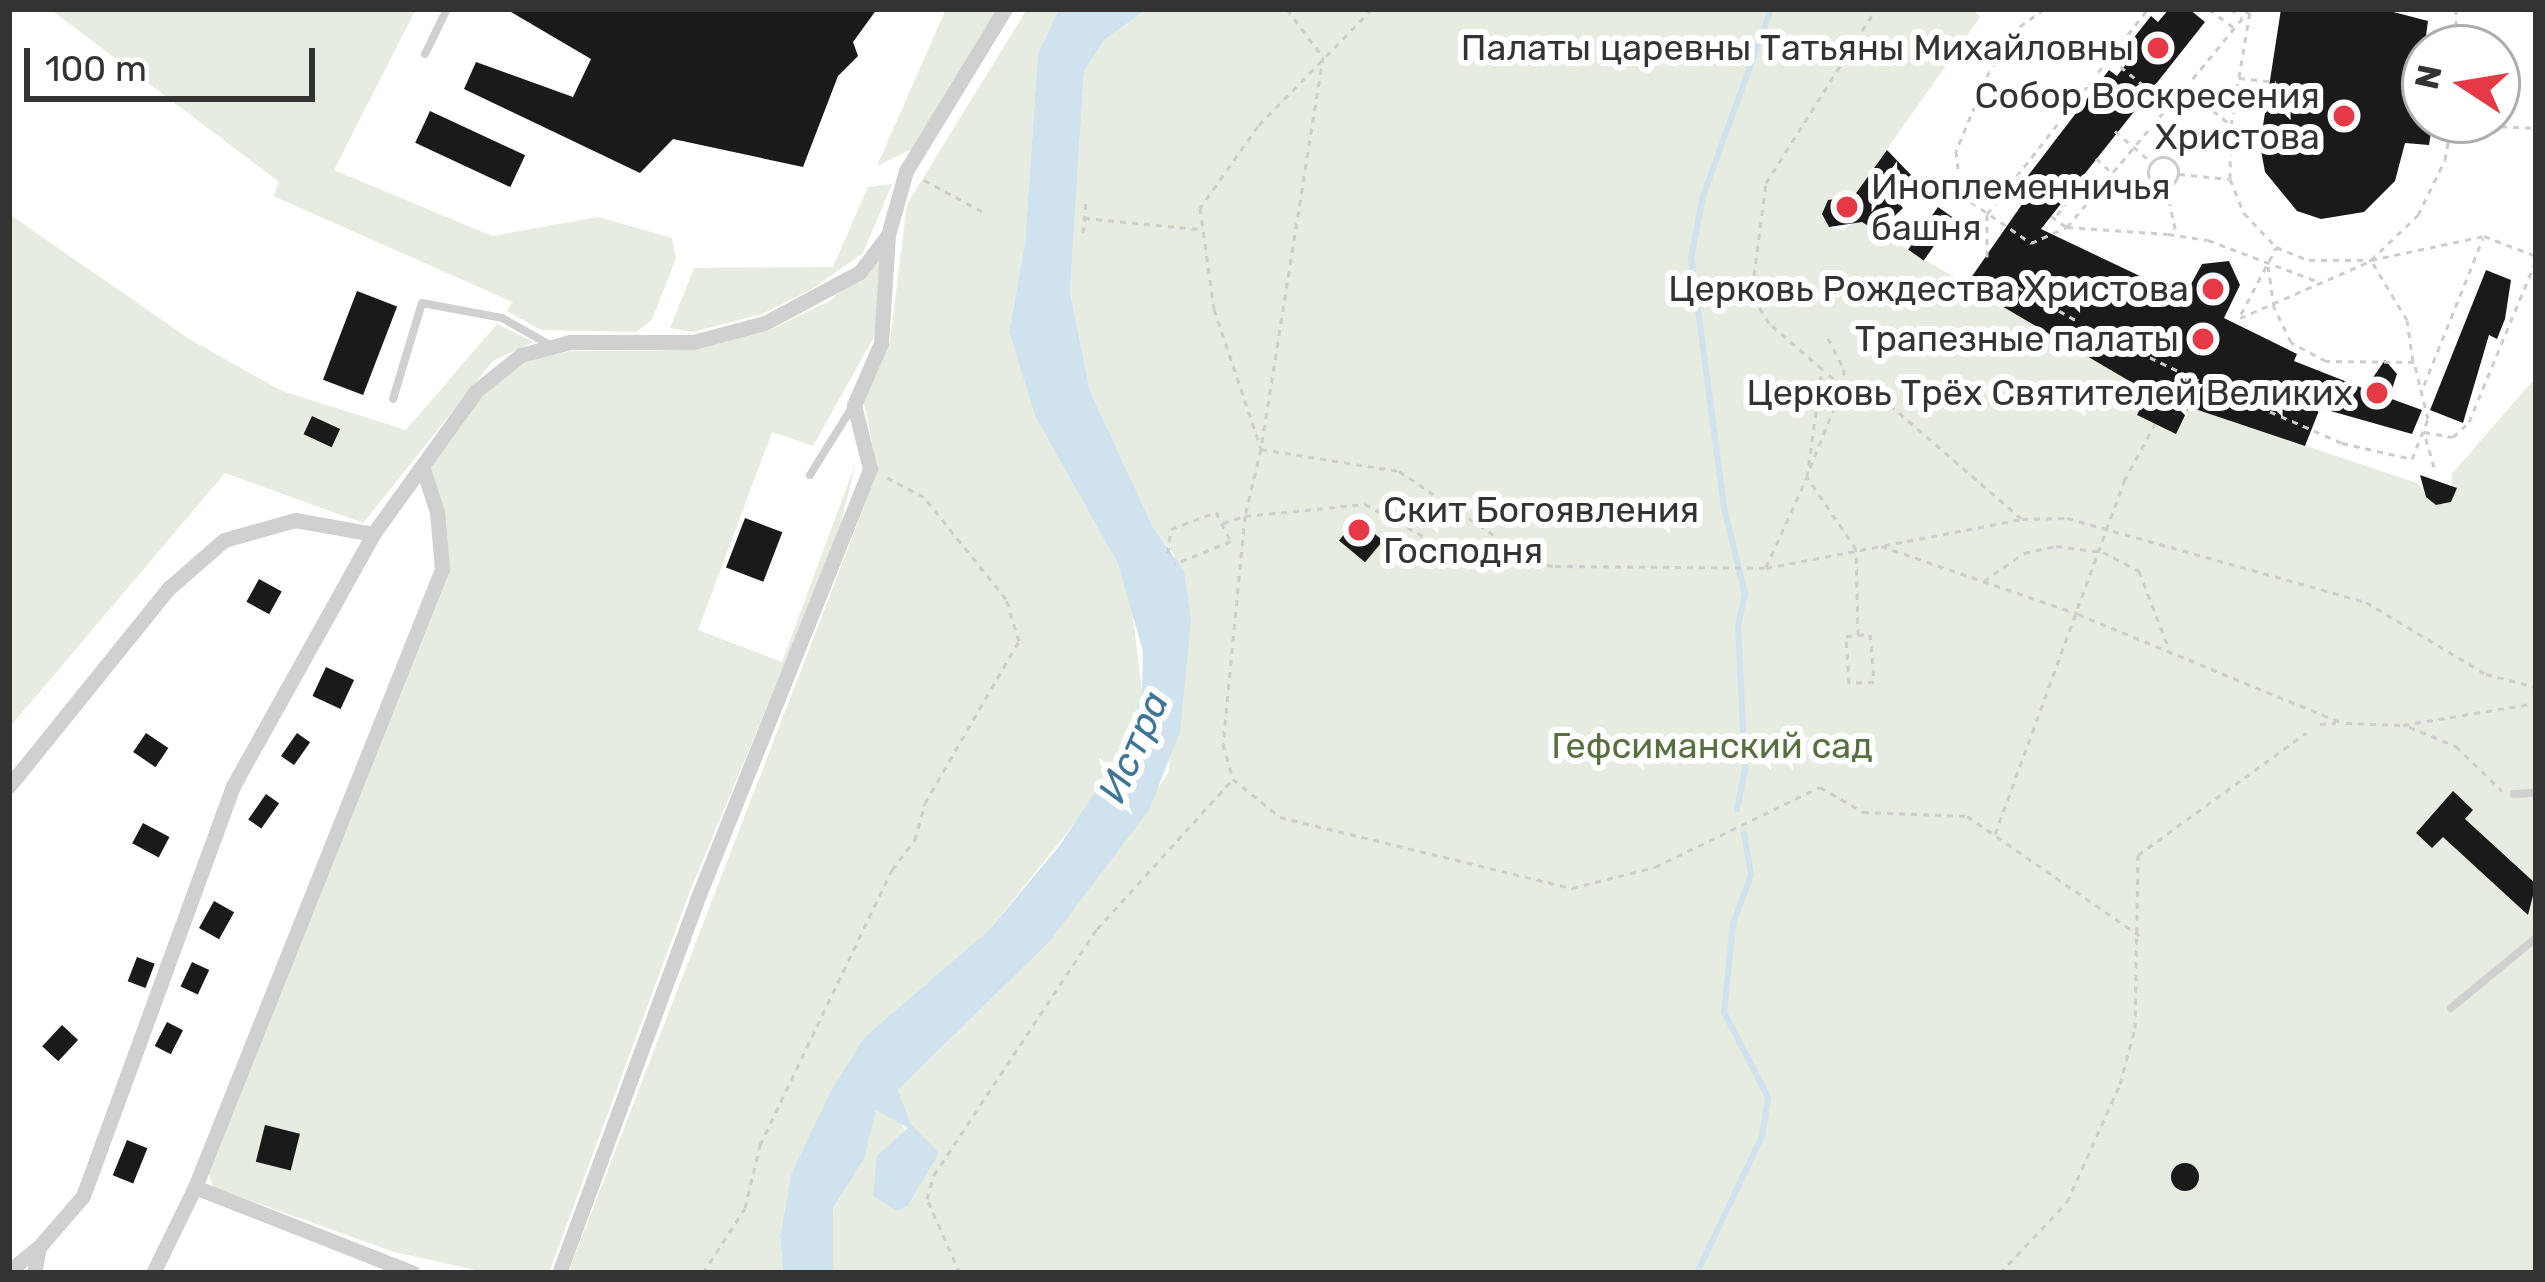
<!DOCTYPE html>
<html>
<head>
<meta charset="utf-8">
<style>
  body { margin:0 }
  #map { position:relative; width:2545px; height:1282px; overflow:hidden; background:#fff; font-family:Rubik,sans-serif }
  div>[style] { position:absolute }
  .green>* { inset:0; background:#e6ecdf }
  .water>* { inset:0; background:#cfe2ee }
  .stream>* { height:6px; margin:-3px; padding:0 3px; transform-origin:3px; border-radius:3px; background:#cfe2ee }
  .building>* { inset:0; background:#1a1a1a; transform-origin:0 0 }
  .round { border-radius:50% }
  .path>* { height:3px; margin-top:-1.5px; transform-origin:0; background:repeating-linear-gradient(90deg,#cdcdcd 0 6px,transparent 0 12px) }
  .path>.ring { margin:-1.5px; padding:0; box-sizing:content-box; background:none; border:3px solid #cdcdcd; border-radius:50% }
  .lane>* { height:8px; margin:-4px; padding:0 4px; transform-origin:4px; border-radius:4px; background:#d0d0d0 }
  .street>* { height:15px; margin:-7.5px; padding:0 7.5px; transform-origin:7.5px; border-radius:7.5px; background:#d0d0d0 }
  .dots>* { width:33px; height:33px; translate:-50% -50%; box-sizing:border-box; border:6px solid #fff; border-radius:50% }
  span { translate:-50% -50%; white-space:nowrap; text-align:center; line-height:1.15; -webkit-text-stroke:12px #fff; paint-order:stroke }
  .poi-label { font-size:36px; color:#333 }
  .right { translate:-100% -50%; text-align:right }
  .left { translate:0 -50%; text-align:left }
  .park-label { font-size:36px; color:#56703f }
  .water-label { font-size:39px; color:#3f7597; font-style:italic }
  .frame { position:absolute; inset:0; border:12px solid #333; pointer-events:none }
  .north { position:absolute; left:2401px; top:24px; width:120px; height:120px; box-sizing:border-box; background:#fff; border:3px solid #adadad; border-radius:50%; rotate:282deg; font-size:33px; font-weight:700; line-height:48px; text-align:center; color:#333 }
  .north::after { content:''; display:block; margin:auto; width:42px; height:54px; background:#e63946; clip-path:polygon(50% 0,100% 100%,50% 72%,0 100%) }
  .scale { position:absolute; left:24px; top:48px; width:291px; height:54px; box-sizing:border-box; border:6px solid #333; border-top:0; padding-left:15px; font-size:36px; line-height:42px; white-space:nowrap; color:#333; -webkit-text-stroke:9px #fff; paint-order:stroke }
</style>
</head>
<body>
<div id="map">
  <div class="green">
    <div style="clip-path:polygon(50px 9px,416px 9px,334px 170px,492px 236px,598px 217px,672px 238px,676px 258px,652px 320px,636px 332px,541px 330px,507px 311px,513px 302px,273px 196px,279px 182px)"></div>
    <div style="clip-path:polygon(946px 9px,999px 9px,916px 147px,877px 166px)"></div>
    <div style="clip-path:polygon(1027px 9px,1059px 9px,1038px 53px,1025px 243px,1009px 330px,1035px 416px,1118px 564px,1131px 602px,1142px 690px,1127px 743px,1097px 795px,990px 929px,864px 1039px,791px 1175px,780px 1236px,783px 1273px,568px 1273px,878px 471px,863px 399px,890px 341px,907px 204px)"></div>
    <div style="clip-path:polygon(1147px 9px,1973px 9px,1980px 17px,1854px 196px,1828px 200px,1822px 214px,1829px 227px,1843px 230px,1858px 220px,2148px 392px,2137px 415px,2189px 407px,2417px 483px,2436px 505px,2451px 502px,2452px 474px,2536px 377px,2536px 1273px,833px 1273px,833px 1210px,863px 1158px,876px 1109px,899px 1117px,907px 1136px,938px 1153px,911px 1124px,898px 1090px,1049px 942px,1169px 772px,1175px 556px,1153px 527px,1090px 391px,1070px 292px,1084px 72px,1104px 40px)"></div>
    <div style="clip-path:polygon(892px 184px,863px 253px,812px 289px,762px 314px,693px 332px,670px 328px,694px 268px,833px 267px,868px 187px)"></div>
    <div style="clip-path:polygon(9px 214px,191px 340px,282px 391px,406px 430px,497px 324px,534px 342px,493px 361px,363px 523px,225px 473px,9px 728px)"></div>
    <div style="clip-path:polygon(885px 252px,874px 337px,813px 446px,772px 432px,698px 630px,782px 662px,856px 462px,837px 539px,690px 891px,550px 1270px,489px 1273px,394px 1252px,213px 1187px,209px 1174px,449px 574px,442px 510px,427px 470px,480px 397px,516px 364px,570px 351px,691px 350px,768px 331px,831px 300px)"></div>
  </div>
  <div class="water">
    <div style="clip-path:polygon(1059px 9px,1147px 9px,1104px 40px,1084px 72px,1070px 292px,1090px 391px,1153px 527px,1184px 571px,1191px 621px,1180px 732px,1149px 810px,1049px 942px,898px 1090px,911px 1124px,939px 1153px,908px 1205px,897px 1211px,873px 1196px,877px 1156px,908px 1128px,876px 1110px,864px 1158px,833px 1209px,833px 1273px,783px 1273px,780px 1236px,791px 1175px,830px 1093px,864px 1038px,990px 929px,1060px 845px,1127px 743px,1142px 690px,1143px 651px,1118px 564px,1035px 416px,1009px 331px,1025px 243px,1038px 53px)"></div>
  </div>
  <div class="stream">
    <div style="left:1737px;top:809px;width:41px;rotate:-78.7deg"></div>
    <div style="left:1745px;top:769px;width:143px;rotate:-92.8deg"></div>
    <div style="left:1738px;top:626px;width:33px;rotate:-78deg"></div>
    <div style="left:1745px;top:594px;width:89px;rotate:-103.6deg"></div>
    <div style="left:1724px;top:507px;width:251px;rotate:-97.5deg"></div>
    <div style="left:1691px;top:258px;width:63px;rotate:-79deg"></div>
    <div style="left:1703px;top:196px;width:199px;rotate:-70deg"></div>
    <div style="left:1697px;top:1273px;width:152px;rotate:-64.6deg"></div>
    <div style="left:1762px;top:1136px;width:39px;rotate:-81deg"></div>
    <div style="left:1768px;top:1097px;width:96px;rotate:-117.4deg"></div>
    <div style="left:1724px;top:1012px;width:88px;rotate:-84.2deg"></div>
    <div style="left:1733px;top:924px;width:52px;rotate:-69.8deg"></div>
    <div style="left:1751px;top:875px;width:43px;rotate:-99.5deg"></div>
  </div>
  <div class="building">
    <div style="clip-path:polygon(506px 9px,877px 9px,853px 42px,858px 56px,838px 76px,803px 167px,673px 139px,640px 173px,464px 89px,476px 62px,573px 97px,591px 59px)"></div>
    <div style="clip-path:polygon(2169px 9px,2189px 9px,2205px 22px,2041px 229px,2184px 297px,2202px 264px,2229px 261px,2240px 285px,2224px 318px,2297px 354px,2294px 361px,2365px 389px,2385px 360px,2397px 374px,2389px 398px,2422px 410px,2412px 434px,2320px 408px,2305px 446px,2189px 407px,2176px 434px,2137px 415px,2148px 392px,1966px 285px,2036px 184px,2027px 177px,2109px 70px,2117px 76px,2136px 51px,2128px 45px,2151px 16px,2158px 22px)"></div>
    <div style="clip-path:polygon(2281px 9px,2382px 9px,2428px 21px,2416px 110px,2433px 120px,2429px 145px,2405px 143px,2395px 181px,2364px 212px,2321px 219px,2297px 211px,2265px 172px,2260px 145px)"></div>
    <div style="left:430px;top:111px;width:105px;height:35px;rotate:25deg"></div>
    <div style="clip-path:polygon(1887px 150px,1912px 176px,1892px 195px,1903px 208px,1878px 232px,1862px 222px,1829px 227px,1822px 214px,1828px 200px,1854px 196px)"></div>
    <div style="left:1938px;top:207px;width:19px;height:52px;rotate:35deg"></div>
    <div style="clip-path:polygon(2486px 270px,2511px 280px,2505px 319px,2497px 339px,2489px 335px,2463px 423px,2430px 410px)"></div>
    <div style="left:357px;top:291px;width:43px;height:95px;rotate:21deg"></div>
    <div style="left:312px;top:416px;width:31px;height:20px;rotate:25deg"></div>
    <div style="clip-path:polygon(2420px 475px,2457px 488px,2451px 502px,2436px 505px,2426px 497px)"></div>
    <div style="left:745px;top:518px;width:40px;height:53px;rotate:21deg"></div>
    <div style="left:1357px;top:519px;width:34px;height:28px;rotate:40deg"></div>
    <div style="left:259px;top:579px;width:26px;height:26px;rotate:29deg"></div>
    <div style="left:326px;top:667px;width:31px;height:32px;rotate:25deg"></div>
    <div style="left:146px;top:733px;width:27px;height:23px;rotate:34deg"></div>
    <div style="left:297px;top:733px;width:16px;height:28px;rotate:35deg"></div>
    <div style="clip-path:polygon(2453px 791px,2473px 810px,2465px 819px,2536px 884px,2528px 915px,2443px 837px,2432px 848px,2416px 833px)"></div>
    <div style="left:266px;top:794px;width:16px;height:31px;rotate:35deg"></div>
    <div style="left:143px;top:823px;width:30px;height:23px;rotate:28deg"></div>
    <div style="left:214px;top:901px;width:23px;height:31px;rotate:29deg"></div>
    <div style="left:137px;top:957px;width:19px;height:26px;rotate:21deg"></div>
    <div style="left:192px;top:962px;width:19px;height:27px;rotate:25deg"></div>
    <div style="left:167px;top:1022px;width:18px;height:27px;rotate:27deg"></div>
    <div style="left:62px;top:1025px;width:22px;height:29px;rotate:43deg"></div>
    <div style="left:265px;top:1125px;width:36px;height:38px;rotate:14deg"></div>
    <div style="left:127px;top:1140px;width:22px;height:38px;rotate:22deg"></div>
    <div class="round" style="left:2171px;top:1163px;width:28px;height:28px"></div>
  </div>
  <div class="path">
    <div style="left:1287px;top:9px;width:60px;rotate:53.1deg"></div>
    <div style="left:1323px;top:57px;width:397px;rotate:99deg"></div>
    <div style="left:1261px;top:449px;width:140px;rotate:9.1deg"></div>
    <div style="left:1399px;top:471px;width:164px;rotate:34.1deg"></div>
    <div style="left:1535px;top:563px;width:20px;rotate:9deg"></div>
    <div style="left:1555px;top:566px;width:211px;rotate:0.5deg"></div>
    <div style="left:1766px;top:568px;width:261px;rotate:-10.8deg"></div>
    <div style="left:2022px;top:519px;width:45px;rotate:-1.3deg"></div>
    <div style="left:2067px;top:518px;width:311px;rotate:15.7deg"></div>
    <div style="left:2366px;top:602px;width:140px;rotate:31deg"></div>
    <div style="left:2486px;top:674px;width:52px;rotate:14.6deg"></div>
    <div style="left:1372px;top:9px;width:163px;rotate:134.3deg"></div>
    <div style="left:1258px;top:126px;width:100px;rotate:125.3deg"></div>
    <div style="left:1200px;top:208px;width:102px;rotate:82.1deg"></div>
    <div style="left:1214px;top:309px;width:148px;rotate:71.4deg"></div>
    <div style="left:1261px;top:449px;width:69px;rotate:103.4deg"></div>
    <div style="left:1245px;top:516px;width:121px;rotate:-5.7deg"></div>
    <div style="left:1365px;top:504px;width:89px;rotate:28.9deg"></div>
    <div style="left:1443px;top:547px;width:63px;rotate:-0.9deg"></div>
    <div style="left:2044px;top:9px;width:36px;rotate:144deg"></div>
    <div style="left:2015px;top:30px;width:49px;rotate:121.8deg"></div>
    <div style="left:1989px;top:72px;width:86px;rotate:112.7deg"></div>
    <div style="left:1956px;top:151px;width:44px;rotate:83.5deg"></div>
    <div style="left:1961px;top:195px;width:85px;rotate:34.4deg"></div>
    <div style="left:2031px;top:243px;width:39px;rotate:-24deg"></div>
    <div style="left:2067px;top:227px;width:101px;rotate:4deg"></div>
    <div style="left:2168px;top:234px;width:40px;rotate:8.5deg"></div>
    <div style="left:2208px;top:240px;width:122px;rotate:20.7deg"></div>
    <div style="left:2209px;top:9px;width:30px;rotate:37deg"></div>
    <div style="left:2231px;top:9px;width:13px;rotate:39deg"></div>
    <div style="left:2250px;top:9px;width:102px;rotate:129.4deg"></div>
    <div style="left:2185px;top:88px;width:59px;rotate:38.8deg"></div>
    <div style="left:2231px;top:125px;width:54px;rotate:91.1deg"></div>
    <div style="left:2230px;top:179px;width:37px;rotate:68deg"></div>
    <div style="left:2244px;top:213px;width:47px;rotate:46.7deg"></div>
    <div style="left:2276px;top:247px;width:35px;rotate:22deg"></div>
    <div style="left:2309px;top:260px;width:62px"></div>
    <div style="left:2371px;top:260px;width:116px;rotate:-12deg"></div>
    <div style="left:2484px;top:236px;width:56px;rotate:21deg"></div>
    <div style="left:2456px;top:9px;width:39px;rotate:90deg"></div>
    <div style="left:2512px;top:9px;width:24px;rotate:5deg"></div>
    <div style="left:2111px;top:59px;width:75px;rotate:39deg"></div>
    <div style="left:2239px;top:78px;width:37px;rotate:6deg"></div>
    <div style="left:2138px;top:101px;width:24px;rotate:36deg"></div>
    <div style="left:2453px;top:124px;width:83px;rotate:2.8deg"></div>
    <div style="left:2231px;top:125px;width:116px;rotate:-80.5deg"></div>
    <div style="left:2115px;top:131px;width:46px;rotate:40.6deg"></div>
    <div class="ring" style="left:2148px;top:157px;width:27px;height:27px"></div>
    <div style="left:2096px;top:158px;width:22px;rotate:43deg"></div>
    <div style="left:2179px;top:174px;width:50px;rotate:5.7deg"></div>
    <div style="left:924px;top:180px;width:72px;rotate:28.4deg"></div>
    <div style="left:2166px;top:188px;width:45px;rotate:77.2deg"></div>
    <div style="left:2057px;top:215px;width:34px;rotate:-53deg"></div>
    <div style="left:2077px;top:188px;width:16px;rotate:43deg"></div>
    <div style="left:2051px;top:216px;width:19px;rotate:35deg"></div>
    <div style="left:2067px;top:227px;width:180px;rotate:-50deg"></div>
    <div style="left:1084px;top:218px;width:115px;rotate:5.5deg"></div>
    <div style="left:1083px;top:233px;width:34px;rotate:-85deg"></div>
    <div style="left:1987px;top:257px;width:43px;rotate:-90deg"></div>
    <div style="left:1987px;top:214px;width:261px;rotate:-51.9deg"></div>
    <div style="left:2007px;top:281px;width:81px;rotate:29.7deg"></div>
    <div style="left:2241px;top:314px;width:75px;rotate:-62.1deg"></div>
    <div style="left:2240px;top:318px;width:140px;rotate:-23.6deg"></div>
    <div style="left:2085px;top:326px;width:106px;rotate:25.8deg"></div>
    <div style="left:1828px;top:338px;width:35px;rotate:63deg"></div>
    <div style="left:1844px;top:369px;width:17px;rotate:93deg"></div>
    <div style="left:1843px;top:386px;width:51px;rotate:22deg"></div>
    <div style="left:1890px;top:405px;width:173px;rotate:40.8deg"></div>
    <div style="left:2413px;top:361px;width:41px;rotate:-98.3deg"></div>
    <div style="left:2407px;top:320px;width:70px;rotate:-121deg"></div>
    <div style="left:2371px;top:260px;width:65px;rotate:-43.8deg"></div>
    <div style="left:2418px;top:215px;width:61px;rotate:-63.9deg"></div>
    <div style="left:2445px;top:160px;width:41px;rotate:-80.1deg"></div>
    <div style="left:2176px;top:383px;width:12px;rotate:-59deg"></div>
    <div style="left:2182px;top:373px;width:175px;rotate:23.6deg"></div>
    <div style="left:2342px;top:443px;width:72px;rotate:12.9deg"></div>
    <div style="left:2412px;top:459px;width:43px;rotate:-68.2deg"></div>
    <div style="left:2428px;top:419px;width:59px;rotate:-103.8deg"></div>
    <div style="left:2414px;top:362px;width:88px;rotate:-179.3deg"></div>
    <div style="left:2326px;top:361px;width:40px;rotate:-152deg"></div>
    <div style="left:2291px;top:342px;width:39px;rotate:-116deg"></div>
    <div style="left:2274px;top:307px;width:41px;rotate:-98.3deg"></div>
    <div style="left:2424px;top:385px;width:158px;rotate:-68.1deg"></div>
    <div style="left:2434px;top:467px;width:36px;rotate:-106deg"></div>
    <div style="left:2424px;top:432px;width:29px;rotate:10deg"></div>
    <div style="left:2453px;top:437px;width:22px;rotate:-43deg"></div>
    <div style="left:2469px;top:422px;width:175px;rotate:-67.5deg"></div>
    <div style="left:1810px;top:468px;width:88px;rotate:-68.1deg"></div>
    <div style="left:1843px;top:386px;width:23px;rotate:-142deg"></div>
    <div style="left:1223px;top:523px;width:23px;rotate:-18deg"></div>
    <div style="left:1245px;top:516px;width:229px;rotate:95.5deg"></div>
    <div style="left:1223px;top:744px;width:36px;rotate:74deg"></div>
    <div style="left:1233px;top:779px;width:60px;rotate:39deg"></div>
    <div style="left:1280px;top:817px;width:301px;rotate:13.7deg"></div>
    <div style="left:1572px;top:888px;width:86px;rotate:-14.2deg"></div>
    <div style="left:1655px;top:867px;width:183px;rotate:-25.9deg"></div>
    <div style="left:1820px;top:787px;width:50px;rotate:30.2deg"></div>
    <div style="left:1863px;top:812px;width:104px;rotate:2.2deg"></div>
    <div style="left:1967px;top:816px;width:211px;rotate:34.7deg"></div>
    <div style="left:1881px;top:546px;width:208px;rotate:19deg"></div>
    <div style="left:2078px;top:614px;width:286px;rotate:22.4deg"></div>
    <div style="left:1168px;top:553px;width:24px;rotate:-83deg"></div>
    <div style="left:1171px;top:529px;width:48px;rotate:-20.7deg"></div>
    <div style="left:1216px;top:512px;width:33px;rotate:63deg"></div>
    <div style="left:1231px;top:541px;width:61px;rotate:158deg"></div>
    <div style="left:1766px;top:567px;width:99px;rotate:-65.5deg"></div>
    <div style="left:1984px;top:581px;width:49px;rotate:-35deg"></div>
    <div style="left:2024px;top:553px;width:33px;rotate:-12deg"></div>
    <div style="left:2056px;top:546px;width:47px;rotate:7.3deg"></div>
    <div style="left:2103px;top:552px;width:41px;rotate:27.8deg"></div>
    <div style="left:2139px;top:571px;width:84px;rotate:69deg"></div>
    <div style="left:1870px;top:634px;width:48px;rotate:85.2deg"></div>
    <div style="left:1874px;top:682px;width:25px;rotate:178deg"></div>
    <div style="left:1849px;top:683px;width:47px;rotate:-93.7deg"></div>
    <div style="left:1846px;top:636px;width:24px;rotate:-5deg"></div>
    <div style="left:1858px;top:635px;width:86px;rotate:-91.3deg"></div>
    <div style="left:1856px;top:549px;width:87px;rotate:-124.2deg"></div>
    <div style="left:1807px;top:477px;width:109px;rotate:-82.1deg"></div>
    <div style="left:1822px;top:369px;width:70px;rotate:-139deg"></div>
    <div style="left:1769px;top:323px;width:26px;rotate:-122deg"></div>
    <div style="left:1755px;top:301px;width:26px;rotate:-92deg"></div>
    <div style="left:1754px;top:275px;width:93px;rotate:-82.6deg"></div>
    <div style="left:1766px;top:183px;width:206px;rotate:-57.7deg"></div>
    <div style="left:2346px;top:723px;width:57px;rotate:2deg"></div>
    <div style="left:2403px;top:725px;width:135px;rotate:-9.4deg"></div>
    <div style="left:2320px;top:724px;width:16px;rotate:-4deg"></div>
    <div style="left:2409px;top:727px;width:51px;rotate:22deg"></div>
    <div style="left:2456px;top:746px;width:64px;rotate:44.4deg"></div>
    <div style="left:1995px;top:834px;width:376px;rotate:-69.9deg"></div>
    <div style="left:2124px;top:481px;width:65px;rotate:-61.5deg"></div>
    <div style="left:703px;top:1273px;width:77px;rotate:-57.1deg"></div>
    <div style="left:745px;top:1208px;width:65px;rotate:-76.6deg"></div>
    <div style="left:760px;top:1145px;width:305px;rotate:-64.4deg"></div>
    <div style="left:892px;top:870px;width:38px;rotate:-53deg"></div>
    <div style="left:915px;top:840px;width:38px;rotate:-75deg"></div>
    <div style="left:925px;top:803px;width:187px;rotate:-59.9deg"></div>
    <div style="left:1019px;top:641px;width:44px;rotate:-107.2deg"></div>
    <div style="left:1006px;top:599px;width:131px;rotate:-128.8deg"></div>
    <div style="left:924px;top:497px;width:41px;rotate:-152.2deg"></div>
    <div style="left:960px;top:1273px;width:81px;rotate:-114deg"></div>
    <div style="left:927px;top:1199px;width:25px;rotate:-74deg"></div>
    <div style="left:934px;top:1175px;width:295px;rotate:-56.5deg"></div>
    <div style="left:1097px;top:929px;width:202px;rotate:-47.8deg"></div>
    <div style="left:2000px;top:1273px;width:98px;rotate:-46.7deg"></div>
    <div style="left:2067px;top:1202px;width:129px;rotate:-65.8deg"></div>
    <div style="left:2120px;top:1084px;width:58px;rotate:-75deg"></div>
    <div style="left:2135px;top:1028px;width:173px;rotate:-89deg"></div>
    <div style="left:2138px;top:855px;width:208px;rotate:-36deg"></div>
  </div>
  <div class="lane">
    <div style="left:425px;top:54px;width:50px;rotate:-63.9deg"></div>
    <div style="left:393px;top:399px;width:100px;rotate:-73.2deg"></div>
    <div style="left:422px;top:303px;width:81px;rotate:10.6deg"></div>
    <div style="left:502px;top:318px;width:53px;rotate:29.5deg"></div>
    <div style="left:810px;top:475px;width:81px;rotate:-58.1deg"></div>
    <div style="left:2514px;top:794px;width:22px;rotate:-3deg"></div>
    <div style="left:2451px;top:1008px;width:110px;rotate:-39.5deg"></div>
  </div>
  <div class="street">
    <div style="left:9px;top:786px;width:255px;rotate:-51.1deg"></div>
    <div style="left:169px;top:588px;width:73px;rotate:-41.1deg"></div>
    <div style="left:224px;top:540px;width:74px;rotate:-15.7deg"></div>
    <div style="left:295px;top:520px;width:79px;rotate:10.2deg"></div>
    <div style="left:373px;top:534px;width:176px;rotate:-54.2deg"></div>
    <div style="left:476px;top:391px;width:58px;rotate:-38.7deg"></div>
    <div style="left:521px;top:355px;width:51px;rotate:-14.9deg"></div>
    <div style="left:570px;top:342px;width:123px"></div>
    <div style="left:693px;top:342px;width:74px;rotate:-14.8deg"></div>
    <div style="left:765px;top:323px;width:108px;rotate:-28.2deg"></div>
    <div style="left:860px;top:272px;width:46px;rotate:-52.9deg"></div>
    <div style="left:195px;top:1187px;width:234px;rotate:21.5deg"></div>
    <div style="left:9px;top:1271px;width:38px;rotate:-39deg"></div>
    <div style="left:34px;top:1273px;width:26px;rotate:-79deg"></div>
    <div style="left:39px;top:1247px;width:67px;rotate:-49.2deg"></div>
    <div style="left:83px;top:1196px;width:437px;rotate:-69.9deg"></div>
    <div style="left:233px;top:786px;width:288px;rotate:-60.9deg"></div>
    <div style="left:153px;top:1273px;width:96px;rotate:-64deg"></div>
    <div style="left:195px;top:1187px;width:666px;rotate:-68.21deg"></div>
    <div style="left:442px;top:569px;width:57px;rotate:-95deg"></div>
    <div style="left:437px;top:512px;width:48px;rotate:-108.1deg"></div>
    <div style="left:559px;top:1273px;width:395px;rotate:-69.7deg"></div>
    <div style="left:696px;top:902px;width:467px;rotate:-68.1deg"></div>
    <div style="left:870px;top:469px;width:66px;rotate:-104deg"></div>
    <div style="left:854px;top:405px;width:68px;rotate:-66.5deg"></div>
    <div style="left:881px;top:343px;width:108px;rotate:-86.3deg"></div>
    <div style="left:888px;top:235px;width:66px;rotate:-74.3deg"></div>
    <div style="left:906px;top:171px;width:190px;rotate:-58.6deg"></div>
  </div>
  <div class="dots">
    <div style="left:2158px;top:48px;background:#e63946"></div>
    <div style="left:2344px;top:116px;background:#e63946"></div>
    <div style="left:1847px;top:207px;background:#e63946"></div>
    <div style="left:2213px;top:289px;background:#e63946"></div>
    <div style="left:2203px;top:339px;background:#e63946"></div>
    <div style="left:2377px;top:393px;background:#e63946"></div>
    <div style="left:1359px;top:530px;background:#e63946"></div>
  </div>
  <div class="poi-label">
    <span class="right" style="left:2134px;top:48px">Палаты царевны Татьяны Михайловны</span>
    <span class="right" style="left:2320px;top:116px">Собор Воскресения<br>Христова</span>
    <span class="left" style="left:1871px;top:207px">Иноплеменничья<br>башня</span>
    <span class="right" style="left:2189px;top:289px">Церковь Рождества Христова</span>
    <span class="right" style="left:2179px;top:339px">Трапезные палаты</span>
    <span class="right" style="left:2353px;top:393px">Церковь Трёх Святителей Великих</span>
    <span class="left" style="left:1383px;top:530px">Скит Богоявления<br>Господня</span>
  </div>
  <div class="park-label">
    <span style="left:1712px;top:746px">Гефсиманский сад</span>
  </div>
  <div class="water-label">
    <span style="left:1134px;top:747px;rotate:-66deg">Истра</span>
  </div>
  <div class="frame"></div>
  <div class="north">N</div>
  <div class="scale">100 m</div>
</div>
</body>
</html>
